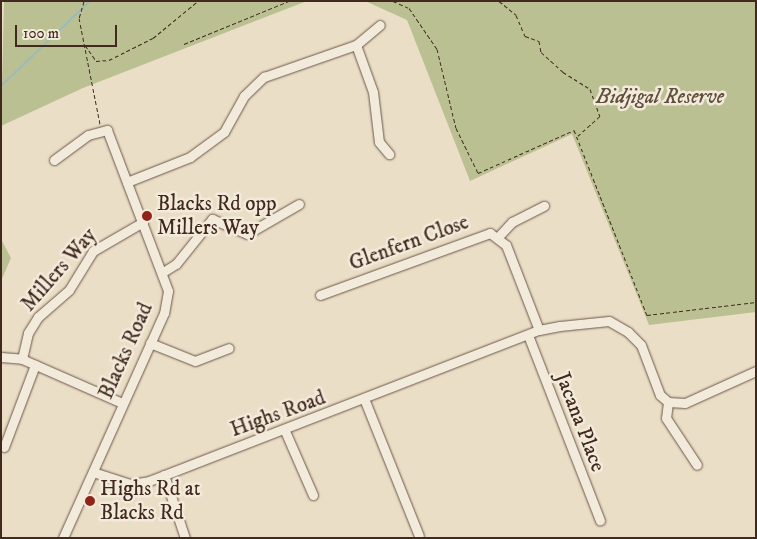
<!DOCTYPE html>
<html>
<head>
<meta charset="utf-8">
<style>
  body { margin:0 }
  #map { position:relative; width:757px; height:539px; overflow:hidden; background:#ebdec6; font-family:"IM FELL DW Pica",serif }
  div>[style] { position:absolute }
  .green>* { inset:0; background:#bbc092 }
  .stream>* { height:2px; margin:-1px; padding:0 1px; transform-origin:1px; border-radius:1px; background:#9abbbb }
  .path>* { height:1px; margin-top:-0.5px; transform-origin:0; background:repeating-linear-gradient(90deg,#42291f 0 4px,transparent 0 6.5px) }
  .roads { filter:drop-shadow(0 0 1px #6c5649) drop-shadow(0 0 1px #6c5649) }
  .minor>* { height:9px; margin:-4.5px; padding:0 4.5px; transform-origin:4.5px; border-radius:4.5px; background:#f2eada }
  .dots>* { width:14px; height:14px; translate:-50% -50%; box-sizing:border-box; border:2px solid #f2eada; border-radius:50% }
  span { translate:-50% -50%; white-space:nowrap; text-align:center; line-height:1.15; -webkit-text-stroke:5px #f2eada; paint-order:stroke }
  .park-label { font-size:21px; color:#604f3c; font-style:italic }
  .poi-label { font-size:21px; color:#42291f }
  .left { translate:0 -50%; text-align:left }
  .street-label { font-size:21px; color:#42291f }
  .frame { position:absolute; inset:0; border:2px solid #42291f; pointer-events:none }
  .scale { position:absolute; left:15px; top:25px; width:102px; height:22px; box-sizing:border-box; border:2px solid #42291f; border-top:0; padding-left:6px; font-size:15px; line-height:18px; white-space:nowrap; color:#42291f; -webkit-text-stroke:4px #f2eada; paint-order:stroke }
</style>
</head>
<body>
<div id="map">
  <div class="green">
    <div style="clip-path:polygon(4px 1px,307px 1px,83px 88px,1px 126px)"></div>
    <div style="clip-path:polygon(365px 1px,756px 1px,756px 312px,649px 325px,572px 134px,470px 181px,407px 20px)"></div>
    <div style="clip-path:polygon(1px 239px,11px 258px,1px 281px)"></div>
  </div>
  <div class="stream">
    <div style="left:1px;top:86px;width:123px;rotate:-43.7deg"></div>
  </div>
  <div class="path">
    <div style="left:84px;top:1px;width:18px;rotate:106deg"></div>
    <div style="left:79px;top:18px;width:108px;rotate:78.8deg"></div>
    <div style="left:393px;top:1px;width:17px;rotate:24deg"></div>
    <div style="left:409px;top:8px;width:50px;rotate:55.7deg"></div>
    <div style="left:437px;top:49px;width:81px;rotate:76.5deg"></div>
    <div style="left:456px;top:128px;width:50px;rotate:63.9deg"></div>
    <div style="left:478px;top:173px;width:105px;rotate:-24.1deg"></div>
    <div style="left:574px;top:130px;width:199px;rotate:68.5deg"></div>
    <div style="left:647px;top:315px;width:110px;rotate:-6.8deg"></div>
    <div style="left:499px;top:1px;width:22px;rotate:39deg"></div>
    <div style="left:516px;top:15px;width:23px;rotate:67deg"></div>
    <div style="left:525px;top:36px;width:15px;rotate:20deg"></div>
    <div style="left:539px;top:41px;width:11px;rotate:80deg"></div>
    <div style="left:541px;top:52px;width:30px;rotate:42deg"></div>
    <div style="left:563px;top:72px;width:32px;rotate:32deg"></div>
    <div style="left:590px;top:89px;width:29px;rotate:70deg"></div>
    <div style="left:600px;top:116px;width:31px;rotate:138deg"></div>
    <div style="left:184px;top:44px;width:113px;rotate:-22.3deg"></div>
    <div style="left:85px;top:45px;width:19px;rotate:55deg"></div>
    <div style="left:96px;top:61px;width:13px;rotate:-4deg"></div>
    <div style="left:109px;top:60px;width:49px;rotate:-26.6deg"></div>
    <div style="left:153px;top:38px;width:58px;rotate:-39.4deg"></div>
  </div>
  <div class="roads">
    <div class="minor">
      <div style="left:356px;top:45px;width:50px;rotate:70.1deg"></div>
      <div style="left:373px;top:92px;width:50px;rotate:83.2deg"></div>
      <div style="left:379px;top:142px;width:16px;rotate:50deg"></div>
      <div style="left:54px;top:160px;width:42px;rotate:-36.3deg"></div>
      <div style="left:88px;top:135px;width:20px;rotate:-15deg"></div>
      <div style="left:107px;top:130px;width:172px;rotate:69.2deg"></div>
      <div style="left:168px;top:291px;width:22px;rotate:100deg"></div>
      <div style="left:164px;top:313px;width:247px;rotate:114.2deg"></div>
      <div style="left:127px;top:182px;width:68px;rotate:-21.6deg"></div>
      <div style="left:190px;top:157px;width:42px;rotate:-36.3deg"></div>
      <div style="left:224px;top:132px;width:41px;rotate:-60.9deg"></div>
      <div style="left:244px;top:96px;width:28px;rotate:-44deg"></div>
      <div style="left:264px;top:77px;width:97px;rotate:-19.2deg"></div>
      <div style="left:356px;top:45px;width:31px;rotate:-40deg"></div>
      <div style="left:498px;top:237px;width:21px;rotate:-47deg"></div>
      <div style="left:512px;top:222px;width:36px;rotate:-27deg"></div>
      <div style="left:163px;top:272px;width:15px;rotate:-32deg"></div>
      <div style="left:176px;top:264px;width:58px;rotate:-51.3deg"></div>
      <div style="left:212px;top:219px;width:38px;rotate:23deg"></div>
      <div style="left:247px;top:234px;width:60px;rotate:-30deg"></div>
      <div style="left:320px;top:295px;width:181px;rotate:-20deg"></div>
      <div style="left:490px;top:233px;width:20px;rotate:37deg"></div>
      <div style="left:506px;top:245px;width:91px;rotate:68.8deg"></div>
      <div style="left:528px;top:335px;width:199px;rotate:68.8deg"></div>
      <div style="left:150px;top:343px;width:48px;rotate:21.8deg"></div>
      <div style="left:195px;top:361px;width:36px;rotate:-21deg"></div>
      <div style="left:1px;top:357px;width:21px;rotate:5deg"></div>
      <div style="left:22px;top:359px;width:109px;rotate:23.7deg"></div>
      <div style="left:22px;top:359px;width:27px;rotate:-77deg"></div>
      <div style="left:28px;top:333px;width:19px;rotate:-58deg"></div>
      <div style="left:38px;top:317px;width:41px;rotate:-41.1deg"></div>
      <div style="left:69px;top:290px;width:46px;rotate:-58.4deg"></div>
      <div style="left:93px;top:251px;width:58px;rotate:-30.1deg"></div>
      <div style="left:365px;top:401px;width:145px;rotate:68.2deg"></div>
      <div style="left:668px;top:402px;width:16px;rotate:97deg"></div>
      <div style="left:666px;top:418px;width:56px;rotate:56.6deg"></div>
      <div style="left:285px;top:431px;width:70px;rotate:66.4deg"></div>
      <div style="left:4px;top:447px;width:88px;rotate:-69.3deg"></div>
      <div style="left:93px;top:472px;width:40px;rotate:18deg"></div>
      <div style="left:131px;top:484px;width:18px;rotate:-9deg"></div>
      <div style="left:149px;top:481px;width:418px;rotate:-21.2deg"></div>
      <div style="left:539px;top:330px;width:21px;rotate:-11deg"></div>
      <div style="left:560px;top:326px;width:49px;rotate:-5.8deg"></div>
      <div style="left:609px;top:321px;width:22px;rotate:30deg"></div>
      <div style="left:628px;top:332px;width:18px;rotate:45deg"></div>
      <div style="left:641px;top:345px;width:53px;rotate:69.2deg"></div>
      <div style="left:660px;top:395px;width:11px;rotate:41deg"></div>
      <div style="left:668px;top:402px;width:17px;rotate:3deg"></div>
      <div style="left:685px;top:403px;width:78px;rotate:-24.3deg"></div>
      <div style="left:164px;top:475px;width:66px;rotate:71.6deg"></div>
    </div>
  </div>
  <div class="dots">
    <div style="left:147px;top:216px;background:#8f2418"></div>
    <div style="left:90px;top:501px;background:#8f2418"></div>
  </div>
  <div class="park-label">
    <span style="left:660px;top:97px">Bidjigal Reserve</span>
  </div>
  <div class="poi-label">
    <span class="left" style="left:157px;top:216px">Blacks Rd opp<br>Millers Way</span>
    <span class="left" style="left:100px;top:501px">Highs Rd at<br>Blacks Rd</span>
  </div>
  <div class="street-label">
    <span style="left:409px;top:243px;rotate:-20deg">Glenfern Close</span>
    <span style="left:59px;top:270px;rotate:-49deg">Millers Way</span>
    <span style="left:126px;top:351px;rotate:-66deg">Blacks Road</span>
    <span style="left:278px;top:414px;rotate:-20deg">Highs Road</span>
    <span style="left:580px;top:422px;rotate:69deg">Jacana Place</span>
  </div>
  <div class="frame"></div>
  <div class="scale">100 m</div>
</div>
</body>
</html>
